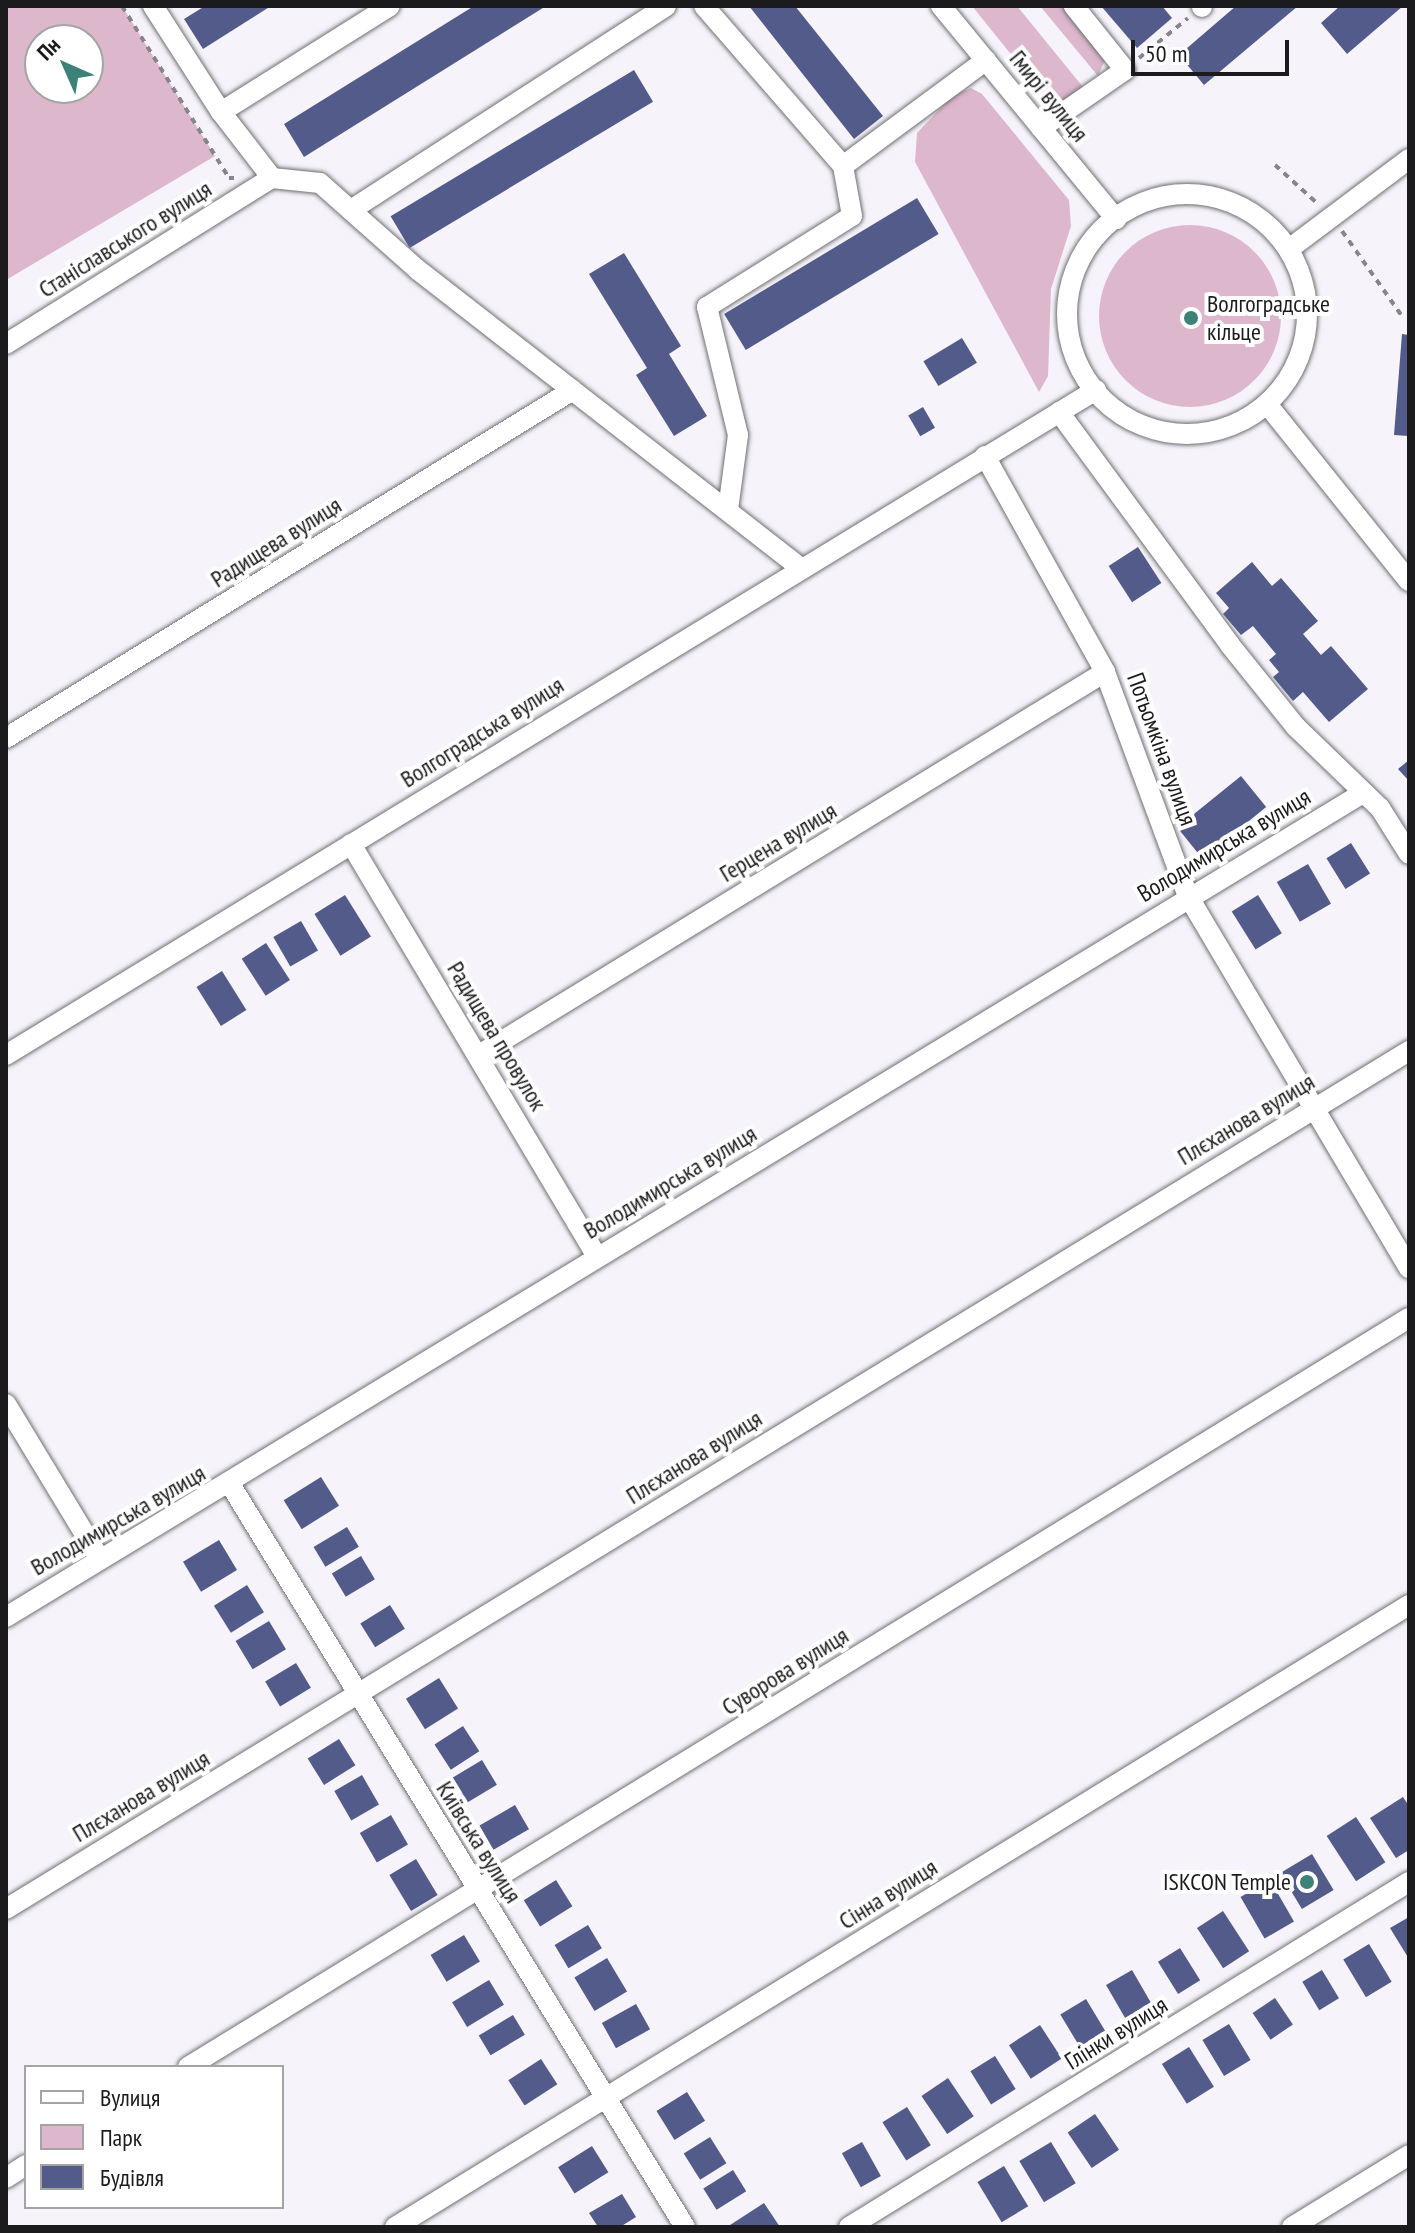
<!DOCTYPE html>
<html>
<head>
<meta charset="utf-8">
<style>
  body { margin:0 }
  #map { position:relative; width:1415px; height:2233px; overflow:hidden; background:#f6f4fa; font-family:"PT Sans Narrow",sans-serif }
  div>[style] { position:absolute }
  .green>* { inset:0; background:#ddb7cc }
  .round { border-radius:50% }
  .building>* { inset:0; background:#525b8a; transform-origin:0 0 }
  .path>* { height:4px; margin-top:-2px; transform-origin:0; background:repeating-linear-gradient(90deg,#868589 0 6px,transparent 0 12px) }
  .roads { filter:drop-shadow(0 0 2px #706f74) drop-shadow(0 0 2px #706f74) }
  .minor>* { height:20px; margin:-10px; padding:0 10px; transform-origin:10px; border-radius:10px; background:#fff }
  .minor>.ring { margin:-10px; padding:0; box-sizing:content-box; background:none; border:20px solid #fff; border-radius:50% }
  .dots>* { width:22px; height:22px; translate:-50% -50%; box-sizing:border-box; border:4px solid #fff; border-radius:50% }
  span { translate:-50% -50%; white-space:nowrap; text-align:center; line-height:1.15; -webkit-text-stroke:8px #fff; paint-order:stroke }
  .street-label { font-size:24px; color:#1b1b1d }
  .poi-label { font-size:24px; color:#1b1b1d }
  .left { translate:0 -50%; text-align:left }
  .right { translate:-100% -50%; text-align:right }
  .frame { position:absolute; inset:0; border:8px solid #1b1b1d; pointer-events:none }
  .legend { position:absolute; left:24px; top:2065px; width:260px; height:144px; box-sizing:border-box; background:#fff; border:2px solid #a4a4a5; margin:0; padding:10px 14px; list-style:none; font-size:24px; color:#1b1b1d }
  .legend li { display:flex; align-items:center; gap:16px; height:40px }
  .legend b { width:40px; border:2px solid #a4a4a5 }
  .north { position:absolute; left:24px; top:24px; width:80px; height:80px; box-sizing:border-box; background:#fff; border:2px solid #a4a4a5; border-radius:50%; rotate:315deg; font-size:22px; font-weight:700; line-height:32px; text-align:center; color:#1b1b1d }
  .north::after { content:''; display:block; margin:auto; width:28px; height:36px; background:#3d8278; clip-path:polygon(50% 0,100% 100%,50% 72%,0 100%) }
  .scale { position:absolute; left:1131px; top:40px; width:158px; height:36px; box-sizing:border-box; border:4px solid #1b1b1d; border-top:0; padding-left:10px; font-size:24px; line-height:28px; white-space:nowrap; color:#1b1b1d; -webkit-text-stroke:6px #fff; paint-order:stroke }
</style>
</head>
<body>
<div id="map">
  <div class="green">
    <div style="clip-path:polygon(evenodd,6px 6px,122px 6px,215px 156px,6px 280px,6px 6px,40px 40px,88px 40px,88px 88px,40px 88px,40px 40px)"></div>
    <div style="clip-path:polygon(972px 6px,1017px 6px,1083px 87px,1055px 109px)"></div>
    <div style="clip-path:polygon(1040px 6px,1063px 6px,1105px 60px,1098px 76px)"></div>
    <div style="clip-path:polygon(971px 88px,982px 94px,1069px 200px,1071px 226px,1051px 289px,1048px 376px,1039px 392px,915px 162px,917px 133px,952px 96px)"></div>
    <div class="round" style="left:1099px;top:225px;width:182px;height:182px"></div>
  </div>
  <div class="building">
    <div style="clip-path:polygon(205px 6px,271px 6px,203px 49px,184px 19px)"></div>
    <div style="clip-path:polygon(474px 6px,546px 6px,304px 157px,284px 124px)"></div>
    <div style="clip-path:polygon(749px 6px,795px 6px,883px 116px,854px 139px)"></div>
    <div style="clip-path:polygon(1101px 6px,1162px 6px,1172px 18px,1137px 48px)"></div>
    <div style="clip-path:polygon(1236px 6px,1298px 6px,1204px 85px,1179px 55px)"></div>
    <div style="clip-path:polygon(1340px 6px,1403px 6px,1347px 54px,1321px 23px)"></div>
    <div style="left:634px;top:70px;width:37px;height:284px;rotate:59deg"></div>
    <div style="left:917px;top:198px;width:42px;height:225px;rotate:59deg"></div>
    <div style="clip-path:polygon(624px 253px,681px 346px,669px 354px,707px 416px,674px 436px,636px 375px,647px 368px,589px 274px)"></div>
    <div style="clip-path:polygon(1402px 334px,1409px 335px,1409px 436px,1394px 435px)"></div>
    <div style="left:962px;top:338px;width:29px;height:45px;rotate:59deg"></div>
    <div style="left:923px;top:407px;width:24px;height:17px;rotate:60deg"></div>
    <div style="left:1138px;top:547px;width:43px;height:35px;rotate:57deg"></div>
    <div style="clip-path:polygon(1252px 562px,1272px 586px,1281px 578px,1318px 621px,1303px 634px,1321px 655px,1331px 646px,1368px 689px,1329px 722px,1303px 692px,1293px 701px,1273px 677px,1279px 672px,1269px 660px,1276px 654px,1253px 626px,1241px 635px,1223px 614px,1229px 608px,1216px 593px)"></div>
    <div style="clip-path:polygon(1409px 760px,1409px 781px,1398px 769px)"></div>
    <div style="left:1241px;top:776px;width:40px;height:82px;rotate:51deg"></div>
    <div style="left:1351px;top:843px;width:36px;height:29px;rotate:58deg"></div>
    <div style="left:1308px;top:864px;width:46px;height:36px;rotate:60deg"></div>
    <div style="left:345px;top:895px;width:49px;height:36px;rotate:58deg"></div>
    <div style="left:1258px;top:895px;width:45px;height:31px;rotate:58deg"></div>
    <div style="left:301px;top:921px;width:34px;height:32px;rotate:60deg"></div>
    <div style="left:266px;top:943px;width:44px;height:29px;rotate:57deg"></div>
    <div style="left:222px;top:971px;width:46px;height:30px;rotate:58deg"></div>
    <div style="left:321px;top:1477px;width:34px;height:44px;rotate:58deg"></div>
    <div style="left:347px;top:1527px;width:23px;height:39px;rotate:59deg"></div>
    <div style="left:219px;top:1540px;width:35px;height:42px;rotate:59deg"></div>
    <div style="left:361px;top:1556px;width:27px;height:34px;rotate:59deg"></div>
    <div style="left:247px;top:1585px;width:32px;height:39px;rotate:58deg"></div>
    <div style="left:390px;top:1605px;width:28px;height:35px;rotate:58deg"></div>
    <div style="left:269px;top:1621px;width:33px;height:39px;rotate:59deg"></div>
    <div style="left:296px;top:1663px;width:29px;height:36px;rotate:59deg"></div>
    <div style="left:439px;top:1678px;width:36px;height:39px;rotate:58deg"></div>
    <div style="left:463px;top:1726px;width:30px;height:34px;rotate:57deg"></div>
    <div style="left:339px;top:1739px;width:31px;height:37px;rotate:58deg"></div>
    <div style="left:482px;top:1760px;width:29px;height:34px;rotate:59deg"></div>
    <div style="left:362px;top:1775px;width:34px;height:32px;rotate:60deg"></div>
    <div style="clip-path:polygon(1403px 1797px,1409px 1806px,1409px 1850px,1396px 1858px,1370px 1818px)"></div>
    <div style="left:515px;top:1805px;width:28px;height:41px;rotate:60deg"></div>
    <div style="left:391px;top:1815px;width:34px;height:36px;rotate:60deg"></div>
    <div style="left:1356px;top:1817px;width:54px;height:35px;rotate:57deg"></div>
    <div style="left:1312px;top:1854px;width:42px;height:37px;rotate:59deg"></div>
    <div style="left:416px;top:1859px;width:42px;height:31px;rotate:59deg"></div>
    <div style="left:556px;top:1880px;width:31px;height:38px;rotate:58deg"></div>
    <div style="left:1270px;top:1880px;width:48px;height:34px;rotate:60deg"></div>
    <div style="left:1223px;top:1911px;width:48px;height:31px;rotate:57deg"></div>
    <div style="clip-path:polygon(1409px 1917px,1409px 1959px,1390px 1928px)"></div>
    <div style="left:588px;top:1925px;width:27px;height:39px;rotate:59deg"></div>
    <div style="left:464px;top:1935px;width:31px;height:39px;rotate:59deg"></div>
    <div style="left:1369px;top:1944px;width:44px;height:30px;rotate:59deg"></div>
    <div style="left:1180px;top:1948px;width:38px;height:26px;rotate:58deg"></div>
    <div style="left:607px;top:1958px;width:39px;height:38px;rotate:59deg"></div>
    <div style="left:1132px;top:1970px;width:44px;height:30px;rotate:60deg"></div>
    <div style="left:1322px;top:1970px;width:33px;height:23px;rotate:59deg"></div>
    <div style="left:489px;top:1980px;width:29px;height:43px;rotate:59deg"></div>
    <div style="left:1275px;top:1998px;width:32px;height:27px;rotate:56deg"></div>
    <div style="left:1086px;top:1999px;width:41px;height:30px;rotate:59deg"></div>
    <div style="left:636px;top:2004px;width:29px;height:39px;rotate:61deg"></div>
    <div style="left:513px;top:2015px;width:23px;height:40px;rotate:59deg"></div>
    <div style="left:1229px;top:2024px;width:42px;height:31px;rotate:59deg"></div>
    <div style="left:1040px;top:2025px;width:40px;height:37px;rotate:57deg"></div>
    <div style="left:1189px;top:2047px;width:47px;height:32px;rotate:58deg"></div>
    <div style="left:995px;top:2056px;width:39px;height:29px;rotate:58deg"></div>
    <div style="left:541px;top:2059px;width:30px;height:39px;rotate:57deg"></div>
    <div style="left:948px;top:2078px;width:46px;height:32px;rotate:56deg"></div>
    <div style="left:687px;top:2092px;width:34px;height:36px;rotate:58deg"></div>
    <div style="left:907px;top:2107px;width:45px;height:29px;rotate:58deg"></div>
    <div style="left:1095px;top:2114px;width:43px;height:33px;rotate:56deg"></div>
    <div style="left:710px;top:2137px;width:31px;height:31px;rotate:58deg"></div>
    <div style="left:862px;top:2142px;width:39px;height:23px;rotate:61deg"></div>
    <div style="left:1051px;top:2142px;width:48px;height:37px;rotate:59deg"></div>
    <div style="left:592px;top:2146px;width:31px;height:40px;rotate:58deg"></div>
    <div style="left:1004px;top:2166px;width:47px;height:31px;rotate:59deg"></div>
    <div style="left:733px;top:2170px;width:25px;height:35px;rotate:58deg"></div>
    <div style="clip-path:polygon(622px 2194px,636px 2217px,620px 2227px,598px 2227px,589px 2213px)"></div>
    <div style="clip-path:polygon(764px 2203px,780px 2227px,727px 2227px)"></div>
  </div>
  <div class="path">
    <div style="left:122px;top:6px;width:203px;rotate:58.1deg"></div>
    <div style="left:229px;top:178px;width:5px"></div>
    <div style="left:1139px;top:58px;width:63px;rotate:-39.2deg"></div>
    <div style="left:1275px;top:165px;width:58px;rotate:42.2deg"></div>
    <div style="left:1342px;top:231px;width:104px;rotate:54.8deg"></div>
  </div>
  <div class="roads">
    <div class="minor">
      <div style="left:153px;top:6px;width:126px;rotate:57.3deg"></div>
      <div style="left:221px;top:112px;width:83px;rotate:52.3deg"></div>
      <div style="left:272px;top:178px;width:48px;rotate:5.9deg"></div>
      <div style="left:320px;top:183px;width:131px;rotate:41.6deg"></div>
      <div style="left:418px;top:270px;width:484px;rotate:37.9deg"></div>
      <div style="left:704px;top:6px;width:212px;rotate:49deg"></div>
      <div style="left:843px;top:166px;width:178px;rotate:-36.5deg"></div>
      <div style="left:941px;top:6px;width:276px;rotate:50.6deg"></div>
      <div style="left:1202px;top:7px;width:1px;rotate:-90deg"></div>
      <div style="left:221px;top:112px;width:199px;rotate:-32.1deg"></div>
      <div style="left:1041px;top:128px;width:102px;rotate:-34.6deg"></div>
      <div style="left:1125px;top:70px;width:82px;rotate:-128.6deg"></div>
      <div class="ring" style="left:1067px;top:194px;width:220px;height:220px"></div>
      <div style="left:351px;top:210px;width:375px;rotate:-32.9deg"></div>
      <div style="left:1289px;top:249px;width:150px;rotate:-36.9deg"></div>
      <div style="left:6px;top:344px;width:314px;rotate:-32deg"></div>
      <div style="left:1267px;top:404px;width:227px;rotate:51.3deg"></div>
      <div style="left:1059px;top:412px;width:289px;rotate:53.7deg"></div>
      <div style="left:1230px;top:645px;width:105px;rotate:51.2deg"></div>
      <div style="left:1296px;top:727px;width:117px;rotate:44deg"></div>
      <div style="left:1380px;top:808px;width:54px;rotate:57.8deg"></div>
      <div style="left:985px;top:456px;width:247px;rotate:60.9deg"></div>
      <div style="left:1105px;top:672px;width:239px;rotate:69.7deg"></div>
      <div style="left:1188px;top:896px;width:433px;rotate:59.3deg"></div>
      <div style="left:728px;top:510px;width:76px;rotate:-82.4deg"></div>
      <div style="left:738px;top:435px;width:132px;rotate:-103.6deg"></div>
      <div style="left:707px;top:307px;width:171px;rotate:-32.1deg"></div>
      <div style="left:852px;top:216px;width:51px;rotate:-100.2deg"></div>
      <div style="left:6px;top:738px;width:665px;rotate:-31.54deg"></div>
      <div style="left:351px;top:844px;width:481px;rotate:59.2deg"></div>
      <div style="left:6px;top:1055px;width:1277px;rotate:-31.39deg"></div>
      <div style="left:479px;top:1055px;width:734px;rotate:-31.46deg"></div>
      <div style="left:6px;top:1404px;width:181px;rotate:58.8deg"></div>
      <div style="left:230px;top:1484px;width:871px;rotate:58.52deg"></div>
      <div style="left:6px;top:1617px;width:1588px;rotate:-31.27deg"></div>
      <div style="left:6px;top:1909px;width:1645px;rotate:-31.45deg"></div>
      <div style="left:188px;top:2067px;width:1432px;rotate:-31.53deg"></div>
      <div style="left:6px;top:2178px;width:24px;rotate:-33deg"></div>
      <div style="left:395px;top:2227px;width:1190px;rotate:-31.53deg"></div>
      <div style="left:849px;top:2227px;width:658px;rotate:-31.64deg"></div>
      <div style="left:1292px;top:2227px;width:137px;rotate:-31.6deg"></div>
    </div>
  </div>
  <div class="dots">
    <div style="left:1191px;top:318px;background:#3d8278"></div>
    <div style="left:1307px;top:1882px;background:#3d8278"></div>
  </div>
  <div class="street-label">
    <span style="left:1049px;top:96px;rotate:51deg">Гмирі вулиця</span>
    <span style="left:125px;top:239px;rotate:-32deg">Станіславського вулиця</span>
    <span style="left:276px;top:542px;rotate:-32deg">Радищева вулиця</span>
    <span style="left:482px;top:732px;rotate:-32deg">Волгоградська вулиця</span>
    <span style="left:1162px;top:749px;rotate:70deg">Потьомкіна вулиця</span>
    <span style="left:778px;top:842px;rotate:-31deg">Герцена вулиця</span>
    <span style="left:1224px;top:845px;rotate:-31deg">Володимирська вулиця</span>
    <span style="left:497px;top:1036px;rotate:59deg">Радищева провулок</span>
    <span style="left:1246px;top:1119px;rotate:-31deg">Плєханова вулиця</span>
    <span style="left:670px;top:1182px;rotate:-31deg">Володимирська вулиця</span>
    <span style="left:694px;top:1457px;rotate:-32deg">Плєханова вулиця</span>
    <span style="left:118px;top:1520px;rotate:-30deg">Володимирська вулиця</span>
    <span style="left:785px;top:1671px;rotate:-32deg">Суворова вулиця</span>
    <span style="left:141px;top:1796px;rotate:-31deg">Плєханова вулиця</span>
    <span style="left:479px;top:1842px;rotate:58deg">Київська вулиця</span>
    <span style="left:888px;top:1894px;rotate:-32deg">Сінна вулиця</span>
    <span style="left:1116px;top:2033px;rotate:-32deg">Глінки вулиця</span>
  </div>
  <div class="poi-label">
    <span class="left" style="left:1207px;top:318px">Волгоградське<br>кільце</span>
    <span class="right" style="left:1291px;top:1882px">ISKCON Temple</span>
  </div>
  <div class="frame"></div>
  <ul class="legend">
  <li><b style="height:10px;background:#fff"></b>Вулиця</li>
  <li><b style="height:22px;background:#ddb7cc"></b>Парк</li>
  <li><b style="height:22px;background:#525b8a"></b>Будівля</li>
  </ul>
  <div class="north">Пн</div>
  <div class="scale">50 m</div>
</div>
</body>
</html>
